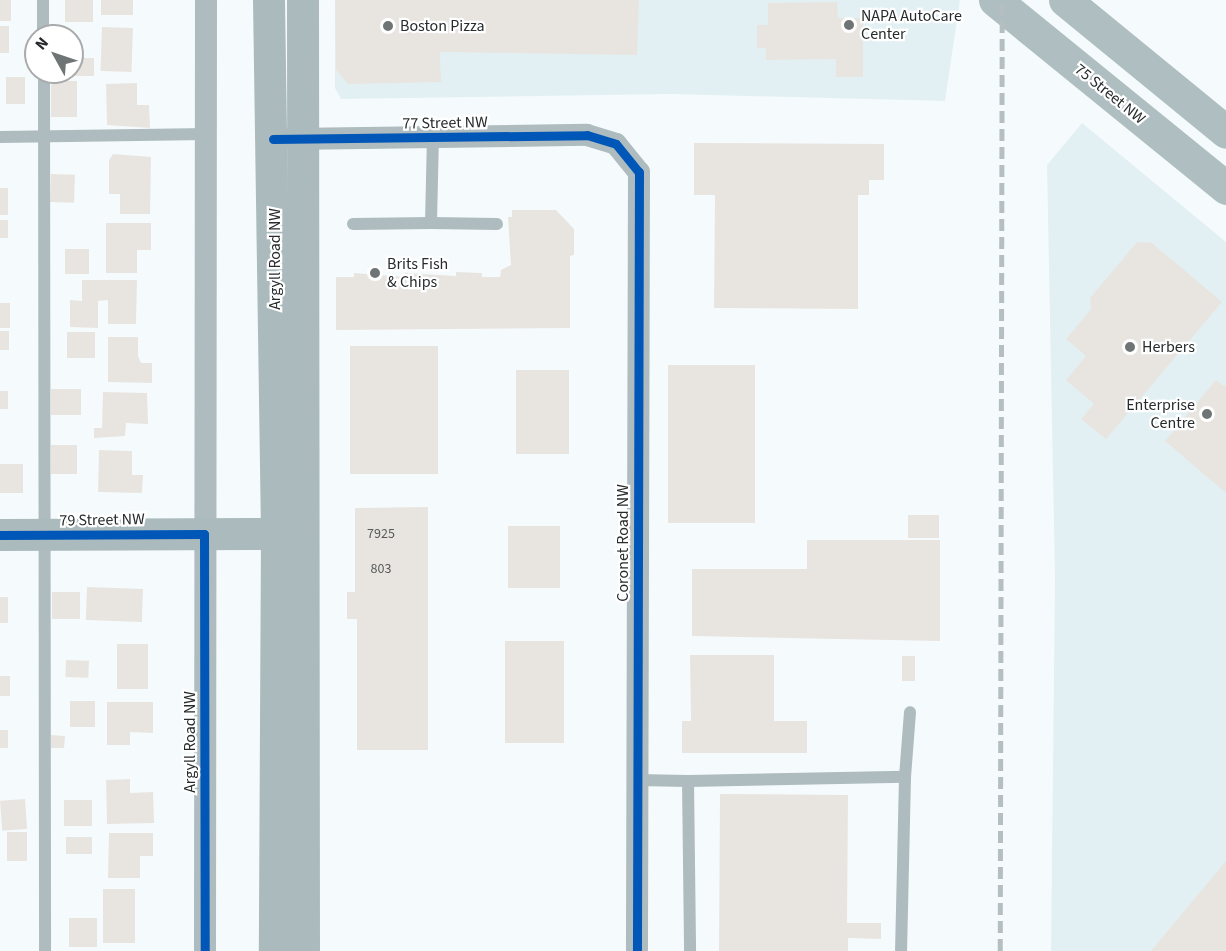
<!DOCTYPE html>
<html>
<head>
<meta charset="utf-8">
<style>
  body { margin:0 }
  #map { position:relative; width:1226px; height:951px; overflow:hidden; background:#f5fbfc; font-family:"Source Sans 3",sans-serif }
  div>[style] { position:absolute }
  .built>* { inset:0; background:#e3f0f3 }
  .building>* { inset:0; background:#e8e5e1; transform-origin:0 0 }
  .lane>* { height:12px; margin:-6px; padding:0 6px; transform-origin:6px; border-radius:6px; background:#aebbbf }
  .street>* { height:22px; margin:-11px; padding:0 11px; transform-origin:11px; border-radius:11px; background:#aebbbf }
  .secondary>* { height:32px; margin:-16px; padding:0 16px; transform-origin:16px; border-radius:16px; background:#abbabd }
  .primary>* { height:33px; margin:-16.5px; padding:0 16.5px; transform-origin:16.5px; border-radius:16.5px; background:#afbec0 }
  .rail>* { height:4.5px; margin-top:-2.25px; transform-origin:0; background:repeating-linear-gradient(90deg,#b5bec0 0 12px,transparent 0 18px) }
  .cycleway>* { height:9px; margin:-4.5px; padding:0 4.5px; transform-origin:4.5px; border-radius:4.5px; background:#0057b8 }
  .dots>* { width:16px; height:16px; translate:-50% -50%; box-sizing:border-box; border:3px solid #fff; border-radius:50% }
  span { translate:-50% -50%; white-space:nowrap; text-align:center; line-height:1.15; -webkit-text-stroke:4.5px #fff; paint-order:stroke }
  .number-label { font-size:14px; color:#585a5a }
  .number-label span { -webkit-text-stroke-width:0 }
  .poi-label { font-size:16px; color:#272b2c }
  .left { translate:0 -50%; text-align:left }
  .right { translate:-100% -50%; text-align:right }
  .street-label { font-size:16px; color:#272b2c }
  .north { position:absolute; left:24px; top:24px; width:60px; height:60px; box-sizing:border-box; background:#fff; border:2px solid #a9aaab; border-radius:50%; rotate:310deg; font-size:16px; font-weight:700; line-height:24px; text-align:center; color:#272b2c }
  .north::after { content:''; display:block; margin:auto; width:21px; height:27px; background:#6f7475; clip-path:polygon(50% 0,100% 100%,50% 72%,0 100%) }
</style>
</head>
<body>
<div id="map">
  <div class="built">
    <div style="clip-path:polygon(335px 0,960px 0,945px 101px,670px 94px,341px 99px,335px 88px)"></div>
    <div style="clip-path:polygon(1082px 123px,1226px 242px,1226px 951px,1051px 951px,1055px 578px,1047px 165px)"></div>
  </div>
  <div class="building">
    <div style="left:0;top:0;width:11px;height:21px"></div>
    <div style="left:65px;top:0;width:28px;height:22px"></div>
    <div style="left:101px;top:0;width:32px;height:15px"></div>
    <div style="clip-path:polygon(335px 0,639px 0,637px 55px,440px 52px,441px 82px,348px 84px,336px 70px)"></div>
    <div style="clip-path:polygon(837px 2px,838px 18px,863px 18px,863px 77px,836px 77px,836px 59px,766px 60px,766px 48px,757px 48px,757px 25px,768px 25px,768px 3px)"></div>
    <div style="left:0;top:26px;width:9px;height:27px"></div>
    <div style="left:102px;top:27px;width:31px;height:44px;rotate:2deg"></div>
    <div style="clip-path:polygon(72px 58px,94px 58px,94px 76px,67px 76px,67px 72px,72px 72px)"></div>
    <div style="left:6px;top:77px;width:19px;height:27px"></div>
    <div style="left:51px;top:81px;width:26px;height:36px"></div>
    <div style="clip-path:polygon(137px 83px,137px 105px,149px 105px,150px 128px,107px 125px,106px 84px)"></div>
    <div style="clip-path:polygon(694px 143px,884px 144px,884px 180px,869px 180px,869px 195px,858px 195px,858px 309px,714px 308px,715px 195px,694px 195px)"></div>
    <div style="clip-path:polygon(113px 154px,151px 157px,150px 214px,120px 214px,120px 194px,109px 194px,109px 160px)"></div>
    <div style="left:51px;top:174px;width:24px;height:28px;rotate:2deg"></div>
    <div style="left:0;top:188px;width:8px;height:27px"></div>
    <div style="clip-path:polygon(512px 210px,556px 210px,574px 229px,574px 255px,570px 256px,570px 328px,336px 330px,336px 277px,354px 277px,354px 273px,405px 277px,405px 273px,456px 276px,456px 272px,482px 273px,482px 277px,500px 277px,501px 270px,511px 265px,508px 217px,512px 217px)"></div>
    <div style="left:0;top:220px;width:8px;height:18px"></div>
    <div style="clip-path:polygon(106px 223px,151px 223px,151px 250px,137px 250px,137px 273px,106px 273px)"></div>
    <div style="clip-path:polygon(1137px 242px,1152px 243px,1222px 302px,1106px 439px,1081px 419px,1094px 404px,1066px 380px,1086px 356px,1066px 339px,1091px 309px,1090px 298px)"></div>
    <div style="left:65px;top:249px;width:24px;height:25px"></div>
    <div style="clip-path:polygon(82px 280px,137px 280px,136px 324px,108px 324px,108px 300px,98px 301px,98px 328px,70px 327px,70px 300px,82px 301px)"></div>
    <div style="left:0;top:303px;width:10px;height:25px"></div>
    <div style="left:0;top:331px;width:9px;height:19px"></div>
    <div style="left:67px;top:332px;width:28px;height:26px"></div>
    <div style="clip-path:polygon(108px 337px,138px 337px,138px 356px,141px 363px,152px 363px,152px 383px,108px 382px)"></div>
    <div style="left:350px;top:346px;width:88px;height:128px"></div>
    <div style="left:668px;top:365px;width:87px;height:158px"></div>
    <div style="left:516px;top:370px;width:53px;height:84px"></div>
    <div style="clip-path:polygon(1216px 380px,1224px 386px,1226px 384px,1226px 493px,1165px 441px)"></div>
    <div style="left:51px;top:389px;width:30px;height:26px"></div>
    <div style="left:0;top:391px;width:8px;height:18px"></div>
    <div style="clip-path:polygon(103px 392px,147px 393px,148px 424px,126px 423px,125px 436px,94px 438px,94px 428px,102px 428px)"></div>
    <div style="left:51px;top:445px;width:26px;height:29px"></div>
    <div style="clip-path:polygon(99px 450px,132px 451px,132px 475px,143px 475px,142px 493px,98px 492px)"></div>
    <div style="left:0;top:464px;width:23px;height:29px"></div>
    <div style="clip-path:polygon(428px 507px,428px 750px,357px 750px,357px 619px,347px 619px,347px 592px,355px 592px,355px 508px)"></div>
    <div style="left:939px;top:515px;width:23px;height:31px;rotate:90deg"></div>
    <div style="left:508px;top:526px;width:52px;height:62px"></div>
    <div style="clip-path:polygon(807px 540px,940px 540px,940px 641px,692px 636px,692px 569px,807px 569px)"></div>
    <div style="left:143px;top:589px;width:33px;height:56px;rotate:92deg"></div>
    <div style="left:52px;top:592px;width:28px;height:27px"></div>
    <div style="left:0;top:597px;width:8px;height:26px"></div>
    <div style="left:505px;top:641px;width:59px;height:102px"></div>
    <div style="left:117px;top:644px;width:31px;height:45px"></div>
    <div style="clip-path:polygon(690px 655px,774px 655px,774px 721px,807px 721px,807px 753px,682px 753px,682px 721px,691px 721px)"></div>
    <div style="left:902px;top:656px;width:13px;height:25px"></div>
    <div style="left:66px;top:660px;width:23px;height:17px;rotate:2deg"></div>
    <div style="left:0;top:676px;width:10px;height:20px"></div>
    <div style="left:95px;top:701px;width:26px;height:25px;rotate:90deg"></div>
    <div style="clip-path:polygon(107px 702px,153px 702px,153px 733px,130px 732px,130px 745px,107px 745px)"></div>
    <div style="left:0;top:730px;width:8px;height:18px"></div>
    <div style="clip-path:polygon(51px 735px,65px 736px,64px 748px,51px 748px)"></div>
    <div style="clip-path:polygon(130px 779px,130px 793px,153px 792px,154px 823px,107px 824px,106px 780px)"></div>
    <div style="clip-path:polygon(720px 794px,848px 795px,847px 923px,881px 923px,881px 939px,848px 938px,848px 951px,719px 951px)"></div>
    <div style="left:25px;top:799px;width:30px;height:25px;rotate:86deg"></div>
    <div style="left:64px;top:800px;width:28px;height:26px"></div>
    <div style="left:7px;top:832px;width:20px;height:29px"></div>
    <div style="clip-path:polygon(109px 833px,153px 833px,153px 856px,140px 856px,140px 878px,108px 878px)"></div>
    <div style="left:92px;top:837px;width:17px;height:26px;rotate:90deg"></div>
    <div style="clip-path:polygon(1226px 861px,1226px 951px,1151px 951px)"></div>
    <div style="left:103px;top:889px;width:32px;height:54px"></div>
    <div style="left:69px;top:918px;width:28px;height:29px"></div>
  </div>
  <div class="lane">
    <div style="left:43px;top:0;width:36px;rotate:90deg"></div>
    <div style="left:44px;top:72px;width:879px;rotate:89.93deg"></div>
    <div style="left:0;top:137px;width:207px;rotate:-0.8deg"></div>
    <div style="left:431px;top:223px;width:66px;rotate:0.9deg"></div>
    <div style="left:353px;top:224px;width:78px;rotate:-0.7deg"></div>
    <div style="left:431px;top:223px;width:85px;rotate:-88.7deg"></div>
    <div style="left:905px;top:777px;width:65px;rotate:-85.6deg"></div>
    <div style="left:637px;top:780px;width:51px;rotate:1.1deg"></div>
    <div style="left:688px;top:781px;width:170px;rotate:89.3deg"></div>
    <div style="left:688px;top:781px;width:217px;rotate:-1.1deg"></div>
    <div style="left:905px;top:777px;width:174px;rotate:91.3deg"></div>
  </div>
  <div class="street">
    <div style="left:290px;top:139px;width:297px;rotate:-0.8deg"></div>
    <div style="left:587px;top:135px;width:30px;rotate:17deg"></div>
    <div style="left:616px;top:144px;width:36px;rotate:51deg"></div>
    <div style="left:639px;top:172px;width:779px;rotate:90.15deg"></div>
    <div style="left:205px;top:951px;width:951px;rotate:-89.94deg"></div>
  </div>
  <div class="secondary">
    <div style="left:269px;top:0;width:534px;rotate:89.14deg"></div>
    <div style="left:277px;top:534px;width:417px;rotate:90.3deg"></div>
    <div style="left:303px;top:0;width:951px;rotate:89.94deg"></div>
    <div style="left:0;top:535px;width:297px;rotate:-0.2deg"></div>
  </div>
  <div class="primary">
    <div style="left:995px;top:0;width:298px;rotate:39.1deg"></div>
    <div style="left:1065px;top:0;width:208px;rotate:39.3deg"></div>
  </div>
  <div class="rail">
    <div style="left:1000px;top:951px;width:951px;rotate:-89.88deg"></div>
  </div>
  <div class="cycleway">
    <div style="left:273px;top:139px;width:314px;rotate:-0.7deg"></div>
    <div style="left:587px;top:135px;width:30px;rotate:17deg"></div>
    <div style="left:616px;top:144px;width:36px;rotate:51deg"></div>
    <div style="left:639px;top:172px;width:779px;rotate:90.15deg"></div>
    <div style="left:0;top:535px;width:204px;rotate:-0.3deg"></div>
    <div style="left:204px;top:534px;width:417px;rotate:89.9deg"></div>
  </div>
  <div class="dots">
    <div style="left:849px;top:25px;background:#6f7475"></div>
    <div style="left:388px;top:26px;background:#6f7475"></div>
    <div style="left:375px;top:273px;background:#6f7475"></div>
    <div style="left:1130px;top:347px;background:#6f7475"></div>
    <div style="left:1207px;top:414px;background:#6f7475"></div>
  </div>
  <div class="number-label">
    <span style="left:381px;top:534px">7925</span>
    <span style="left:381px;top:569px">803</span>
  </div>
  <div class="poi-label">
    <span class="left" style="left:861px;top:25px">NAPA AutoCare<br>Center</span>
    <span class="left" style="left:400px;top:26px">Boston Pizza</span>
    <span class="left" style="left:387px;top:273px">Brits Fish<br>&amp; Chips</span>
    <span class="left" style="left:1142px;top:347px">Herbers</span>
    <span class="right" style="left:1195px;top:414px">Enterprise<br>Centre</span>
  </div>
  <div class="street-label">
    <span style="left:1110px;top:94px;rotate:39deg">75 Street NW</span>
    <span style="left:445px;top:123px;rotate:-1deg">77 Street NW</span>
    <span style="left:275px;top:259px;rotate:-90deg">Argyll Road NW</span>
    <span style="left:102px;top:520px;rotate:-1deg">79 Street NW</span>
    <span style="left:623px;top:543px;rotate:-90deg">Coronet Road NW</span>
    <span style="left:190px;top:742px;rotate:-90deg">Argyll Road NW</span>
  </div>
  <div class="north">N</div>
</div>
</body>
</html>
